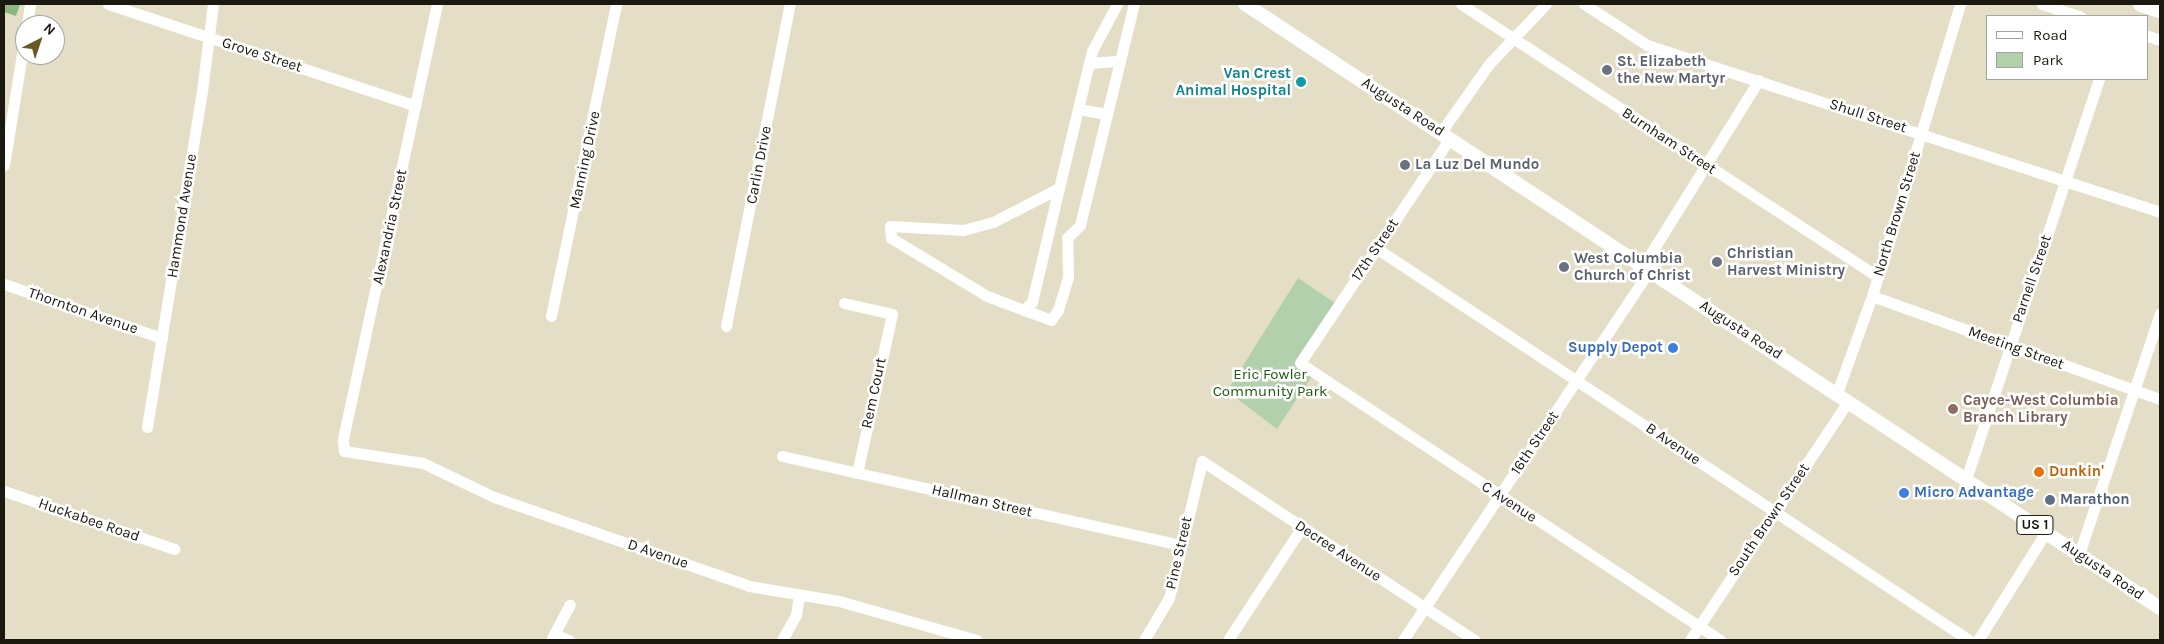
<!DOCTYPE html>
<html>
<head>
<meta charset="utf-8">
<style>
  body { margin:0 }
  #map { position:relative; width:2164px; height:644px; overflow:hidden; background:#e5dec6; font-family:Karla,sans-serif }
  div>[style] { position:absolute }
  .green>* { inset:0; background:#b3d0ac }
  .forest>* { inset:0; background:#8bb781 }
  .minor>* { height:11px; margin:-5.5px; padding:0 5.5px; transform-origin:5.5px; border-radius:5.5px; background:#fff }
  .major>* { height:14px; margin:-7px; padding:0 7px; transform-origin:7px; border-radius:7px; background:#fff }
  .highway>* { height:16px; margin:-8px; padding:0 8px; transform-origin:8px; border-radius:8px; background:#fff }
  .dots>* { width:14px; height:14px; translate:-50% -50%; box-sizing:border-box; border:2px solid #fff; border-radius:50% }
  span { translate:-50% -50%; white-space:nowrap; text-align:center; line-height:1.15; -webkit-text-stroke:5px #fff; paint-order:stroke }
  .shield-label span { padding:1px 4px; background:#fff; border:1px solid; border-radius:4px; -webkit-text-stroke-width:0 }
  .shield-label { font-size:14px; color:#1b1810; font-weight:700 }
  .street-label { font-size:15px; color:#1b1810 }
  .worship-label { font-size:15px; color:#5b616d; font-weight:700 }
  .left { translate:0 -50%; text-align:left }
  .culture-label { font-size:15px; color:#0d838f; font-weight:700 }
  .right { translate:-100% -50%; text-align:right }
  .shop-label { font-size:15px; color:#366cbe; font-weight:700 }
  .park-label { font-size:15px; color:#1d570c }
  .education-label { font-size:15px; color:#785e54; font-weight:700 }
  .food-label { font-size:15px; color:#c56008; font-weight:700 }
  .service-label { font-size:15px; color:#4e5e75; font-weight:700 }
  .frame { position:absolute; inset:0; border:5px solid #1b1810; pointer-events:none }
  .legend { position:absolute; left:1986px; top:15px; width:162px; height:65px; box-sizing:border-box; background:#fff; border:1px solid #a4a39f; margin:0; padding:6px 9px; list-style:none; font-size:15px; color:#1b1810 }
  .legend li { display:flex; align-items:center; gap:10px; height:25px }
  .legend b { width:25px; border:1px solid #a4a39f }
  .north { position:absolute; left:15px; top:15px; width:50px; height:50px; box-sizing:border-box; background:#fff; border:1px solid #a4a39f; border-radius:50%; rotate:41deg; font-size:14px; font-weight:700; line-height:20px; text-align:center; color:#1b1810 }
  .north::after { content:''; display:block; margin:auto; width:18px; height:22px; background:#6a5926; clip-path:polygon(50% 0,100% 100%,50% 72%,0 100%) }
</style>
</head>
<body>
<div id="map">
  <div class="green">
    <div style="clip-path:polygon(1298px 278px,1338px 305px,1300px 362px,1314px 373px,1277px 429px,1227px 391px)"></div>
  </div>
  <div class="forest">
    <div style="clip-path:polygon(4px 4px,20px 4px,16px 16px,4px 12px)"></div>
  </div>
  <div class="minor">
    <div style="left:108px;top:4px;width:324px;rotate:18.3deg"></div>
    <div style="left:437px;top:4px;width:446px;rotate:102.2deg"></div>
    <div style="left:343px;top:440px;width:11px;rotate:85deg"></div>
    <div style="left:344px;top:451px;width:80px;rotate:8.6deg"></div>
    <div style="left:423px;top:463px;width:79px;rotate:25.6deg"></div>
    <div style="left:494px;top:497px;width:270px;rotate:19.2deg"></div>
    <div style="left:749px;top:586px;width:91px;rotate:9.5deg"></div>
    <div style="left:839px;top:601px;width:143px;rotate:15.8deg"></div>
    <div style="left:1461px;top:4px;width:498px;rotate:33.2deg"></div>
    <div style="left:1584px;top:4px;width:75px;rotate:33.1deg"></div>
    <div style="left:1647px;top:45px;width:539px;rotate:18.03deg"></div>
    <div style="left:2042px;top:4px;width:40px;rotate:18deg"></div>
    <div style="left:27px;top:25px;width:21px;rotate:-82deg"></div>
    <div style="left:2148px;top:36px;width:13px;rotate:18deg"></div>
    <div style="left:1089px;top:63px;width:31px;rotate:-4deg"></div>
    <div style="left:1078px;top:109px;width:29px;rotate:10deg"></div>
    <div style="left:1441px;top:132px;width:83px;rotate:-54.8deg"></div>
    <div style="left:1489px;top:64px;width:83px;rotate:-46.5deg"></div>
    <div style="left:1450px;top:138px;width:270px;rotate:123.7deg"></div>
    <div style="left:1300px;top:363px;width:503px;rotate:33.41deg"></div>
    <div style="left:4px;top:165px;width:132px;rotate:-80.8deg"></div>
    <div style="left:1059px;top:188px;width:74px;rotate:152.7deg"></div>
    <div style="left:993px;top:222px;width:30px;rotate:165deg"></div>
    <div style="left:964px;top:230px;width:74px;rotate:-176.9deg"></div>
    <div style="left:890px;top:226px;width:12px;rotate:85deg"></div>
    <div style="left:891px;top:238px;width:112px;rotate:31.1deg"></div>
    <div style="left:987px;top:296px;width:40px;rotate:21deg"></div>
    <div style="left:1024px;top:310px;width:11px;rotate:-45deg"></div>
    <div style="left:1032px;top:302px;width:117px;rotate:-76.7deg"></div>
    <div style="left:1059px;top:188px;width:81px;rotate:-76.5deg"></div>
    <div style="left:1078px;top:109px;width:47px;rotate:-76.6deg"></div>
    <div style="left:1089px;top:63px;width:12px;rotate:-76deg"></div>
    <div style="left:1092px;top:51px;width:53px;rotate:-62deg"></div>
    <div style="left:1376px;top:248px;width:711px;rotate:33.47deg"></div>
    <div style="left:1643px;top:266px;width:219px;rotate:-58.1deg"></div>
    <div style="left:4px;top:284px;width:167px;rotate:18.9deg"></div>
    <div style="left:1872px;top:296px;width:306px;rotate:19.7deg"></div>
    <div style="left:844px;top:303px;width:49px;rotate:12.9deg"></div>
    <div style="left:892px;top:314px;width:163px;rotate:102.4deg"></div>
    <div style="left:1024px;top:310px;width:29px;rotate:20deg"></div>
    <div style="left:1051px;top:320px;width:12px;rotate:-55deg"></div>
    <div style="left:1058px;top:310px;width:34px;rotate:-73deg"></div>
    <div style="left:1068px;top:277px;width:39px;rotate:-91deg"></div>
    <div style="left:1067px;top:238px;width:18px;rotate:-45deg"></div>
    <div style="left:1080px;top:225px;width:228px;rotate:-76.3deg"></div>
    <div style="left:551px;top:316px;width:319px;rotate:-78.2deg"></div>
    <div style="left:726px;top:326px;width:328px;rotate:-78.8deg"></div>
    <div style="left:1837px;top:393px;width:103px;rotate:-70.2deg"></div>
    <div style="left:1872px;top:296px;width:305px;rotate:-73.2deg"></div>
    <div style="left:147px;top:427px;width:340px;rotate:-80.7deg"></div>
    <div style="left:202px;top:91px;width:88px;rotate:-82.8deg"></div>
    <div style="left:782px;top:456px;width:409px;rotate:12.6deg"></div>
    <div style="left:1966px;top:479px;width:422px;rotate:-71.6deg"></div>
    <div style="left:4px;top:491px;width:180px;rotate:18.8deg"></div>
    <div style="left:2079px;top:554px;width:254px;rotate:-71.4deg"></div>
    <div style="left:554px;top:634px;width:16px;rotate:22deg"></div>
    <div style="left:551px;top:640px;width:40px;rotate:-62deg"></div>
    <div style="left:782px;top:640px;width:29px;rotate:-61deg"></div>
    <div style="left:796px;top:615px;width:18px;rotate:-81deg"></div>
    <div style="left:1144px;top:640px;width:49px;rotate:-59.2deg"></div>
    <div style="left:1169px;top:598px;width:141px;rotate:-76.5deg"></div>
    <div style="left:1202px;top:461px;width:326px;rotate:33.3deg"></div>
    <div style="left:1228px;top:640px;width:135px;rotate:-56.8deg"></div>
    <div style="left:1403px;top:640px;width:445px;rotate:-56.3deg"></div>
    <div style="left:1690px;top:640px;width:287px;rotate:-56.5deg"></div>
    <div style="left:1978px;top:640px;width:128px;rotate:-57.8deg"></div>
  </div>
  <div class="major">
    <div style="left:1245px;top:4px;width:1096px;rotate:33.43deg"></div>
  </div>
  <div class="highway">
    <div style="left:2141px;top:4px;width:20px;rotate:18deg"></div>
  </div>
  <div class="dots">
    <div style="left:1607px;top:70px;background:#6b7280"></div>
    <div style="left:1301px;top:82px;background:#0f9aa8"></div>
    <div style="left:1405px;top:165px;background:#6b7280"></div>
    <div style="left:1717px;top:262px;background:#6b7280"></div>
    <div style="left:1564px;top:267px;background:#6b7280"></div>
    <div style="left:1673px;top:348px;background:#3f7fe0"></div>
    <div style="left:1953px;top:409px;background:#8d6e63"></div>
    <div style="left:2039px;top:472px;background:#e8710a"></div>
    <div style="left:1904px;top:493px;background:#3f7fe0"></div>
    <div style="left:2050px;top:500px;background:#5c6f8a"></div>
  </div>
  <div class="shield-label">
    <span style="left:2035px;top:525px">US 1</span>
  </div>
  <div class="street-label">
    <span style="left:262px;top:55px;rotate:18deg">Grove Street</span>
    <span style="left:1403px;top:107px;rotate:33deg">Augusta Road</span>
    <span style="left:1868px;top:116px;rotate:18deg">Shull Street</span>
    <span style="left:1669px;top:141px;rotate:33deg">Burnham Street</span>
    <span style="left:585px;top:160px;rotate:-78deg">Manning Drive</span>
    <span style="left:759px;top:165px;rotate:-79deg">Carlin Drive</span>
    <span style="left:1897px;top:214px;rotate:-73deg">North Brown Street</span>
    <span style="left:182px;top:216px;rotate:-81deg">Hammond Avenue</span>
    <span style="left:390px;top:227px;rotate:-78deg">Alexandria Street</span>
    <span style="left:1375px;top:250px;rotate:-56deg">17th Street</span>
    <span style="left:2032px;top:279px;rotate:-71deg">Parnell Street</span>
    <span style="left:83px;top:311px;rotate:19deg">Thornton Avenue</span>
    <span style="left:1741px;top:330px;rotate:33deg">Augusta Road</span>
    <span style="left:2016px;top:348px;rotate:20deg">Meeting Street</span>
    <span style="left:874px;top:393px;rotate:-78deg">Rem Court</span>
    <span style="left:1535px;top:443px;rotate:-56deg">16th Street</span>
    <span style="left:1673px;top:444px;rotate:34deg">B Avenue</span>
    <span style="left:982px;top:501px;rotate:13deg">Hallman Street</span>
    <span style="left:1509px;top:502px;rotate:33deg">C Avenue</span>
    <span style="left:89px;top:520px;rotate:19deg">Huckabee Road</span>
    <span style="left:1769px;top:520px;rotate:-56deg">South Brown Street</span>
    <span style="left:1338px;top:551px;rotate:33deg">Decree Avenue</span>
    <span style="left:1179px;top:553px;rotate:-77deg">Pine Street</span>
    <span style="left:658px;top:554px;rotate:19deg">D Avenue</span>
    <span style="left:2103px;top:570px;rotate:34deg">Augusta Road</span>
  </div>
  <div class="worship-label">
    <span class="left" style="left:1617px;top:70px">St. Elizabeth<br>the New Martyr</span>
    <span class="left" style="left:1415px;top:165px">La Luz Del Mundo</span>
    <span class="left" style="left:1727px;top:262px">Christian<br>Harvest Ministry</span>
    <span class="left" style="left:1574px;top:267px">West Columbia<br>Church of Christ</span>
  </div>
  <div class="culture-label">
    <span class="right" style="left:1291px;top:82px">Van Crest<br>Animal Hospital</span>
  </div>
  <div class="shop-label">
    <span class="right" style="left:1663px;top:348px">Supply Depot</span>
    <span class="left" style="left:1914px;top:493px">Micro Advantage</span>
  </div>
  <div class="park-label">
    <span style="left:1270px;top:383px">Eric Fowler<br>Community Park</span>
  </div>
  <div class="education-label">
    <span class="left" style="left:1963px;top:409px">Cayce-West Columbia<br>Branch Library</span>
  </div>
  <div class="food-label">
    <span class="left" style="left:2049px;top:472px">Dunkin'</span>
  </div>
  <div class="service-label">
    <span class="left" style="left:2060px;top:500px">Marathon</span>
  </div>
  <div class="frame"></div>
  <ul class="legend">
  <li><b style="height:6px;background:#fff"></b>Road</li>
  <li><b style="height:14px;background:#b3d0ac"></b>Park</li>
  </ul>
  <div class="north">N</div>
</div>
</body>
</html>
